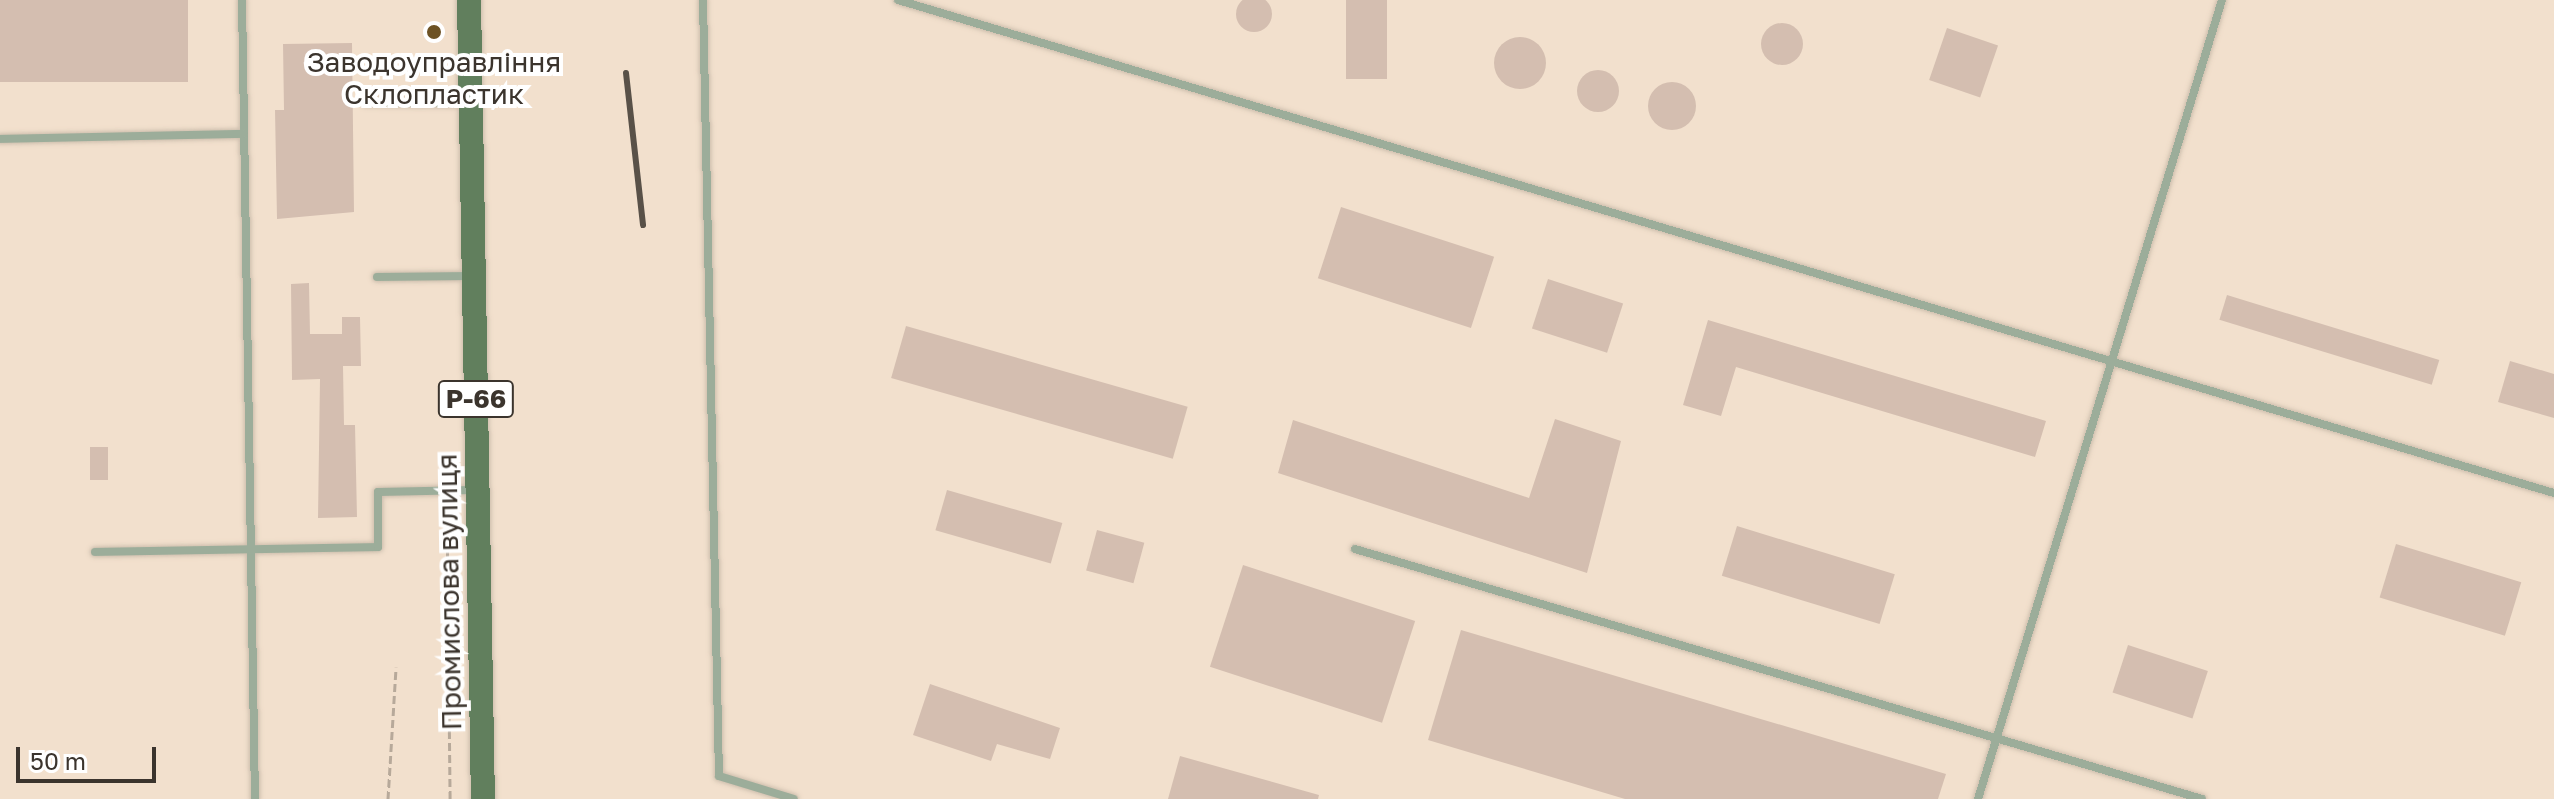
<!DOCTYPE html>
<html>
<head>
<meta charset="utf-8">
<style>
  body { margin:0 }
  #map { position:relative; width:2554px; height:799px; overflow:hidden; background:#f2e0cd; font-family:"Golos Text",sans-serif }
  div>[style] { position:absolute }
  .building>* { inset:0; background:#d4beb0; transform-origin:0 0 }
  .round { border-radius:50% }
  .path>* { height:3px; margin-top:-1.5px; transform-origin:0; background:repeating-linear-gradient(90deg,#b7a99a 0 8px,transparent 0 12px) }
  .roads { filter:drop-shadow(0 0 2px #cdbead) drop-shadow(0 0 2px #cdbead) }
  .lane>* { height:8px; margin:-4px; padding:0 4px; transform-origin:4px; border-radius:4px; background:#9cad9a }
  .primary>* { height:24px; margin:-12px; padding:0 12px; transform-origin:12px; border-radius:12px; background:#617f5d }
  .rail>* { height:6px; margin:-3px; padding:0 3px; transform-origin:3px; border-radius:3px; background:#595148 }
  .dots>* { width:22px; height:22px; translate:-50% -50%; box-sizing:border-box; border:4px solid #fff; border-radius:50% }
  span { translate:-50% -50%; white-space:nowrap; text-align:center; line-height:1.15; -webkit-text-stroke:8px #fff; paint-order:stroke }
  .shield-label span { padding:2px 6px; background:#fff; border:2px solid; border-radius:6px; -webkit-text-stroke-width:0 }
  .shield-label { font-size:26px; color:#3b342d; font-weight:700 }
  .poi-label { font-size:28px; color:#3b342d }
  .street-label { font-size:28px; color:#3b342d }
  .scale { position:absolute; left:16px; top:747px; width:140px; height:36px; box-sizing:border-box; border:4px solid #3b342d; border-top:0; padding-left:10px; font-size:24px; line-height:28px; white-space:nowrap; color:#3b342d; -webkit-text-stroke:6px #fff; paint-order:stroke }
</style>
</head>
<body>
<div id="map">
  <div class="building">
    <div class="round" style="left:1236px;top:-4px;width:36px;height:36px"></div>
    <div style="left:0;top:0;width:188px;height:82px"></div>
    <div style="left:1346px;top:0;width:41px;height:79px"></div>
    <div class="round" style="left:1761px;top:23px;width:42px;height:42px"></div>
    <div style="left:1947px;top:28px;width:54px;height:55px;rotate:19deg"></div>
    <div class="round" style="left:1494px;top:37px;width:52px;height:52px"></div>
    <div style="clip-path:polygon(352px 43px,354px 212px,277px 219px,275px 110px,284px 110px,283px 44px)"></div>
    <div class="round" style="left:1577px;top:70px;width:42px;height:42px"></div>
    <div class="round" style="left:1648px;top:82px;width:48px;height:48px"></div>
    <div style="left:1341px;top:207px;width:161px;height:75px;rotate:18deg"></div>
    <div style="left:1548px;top:279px;width:79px;height:52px;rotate:18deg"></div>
    <div style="clip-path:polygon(309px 283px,310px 334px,342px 334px,342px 317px,360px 317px,361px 366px,343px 366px,344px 425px,355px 425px,357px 517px,318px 518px,320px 379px,292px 380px,291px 284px)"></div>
    <div style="left:2227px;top:295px;width:222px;height:26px;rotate:17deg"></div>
    <div style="clip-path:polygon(1708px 320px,2046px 421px,2035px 457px,1736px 367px,1721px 416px,1683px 405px)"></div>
    <div style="left:906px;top:326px;width:293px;height:54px;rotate:16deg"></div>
    <div style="clip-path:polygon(2510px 361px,2554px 374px,2554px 418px,2498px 402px)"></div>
    <div style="clip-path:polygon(1555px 419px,1621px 441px,1587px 573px,1278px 473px,1293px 420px,1529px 498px)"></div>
    <div style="left:90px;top:447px;width:18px;height:33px"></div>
    <div style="left:947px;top:490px;width:120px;height:42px;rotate:16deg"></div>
    <div style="left:1737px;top:526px;width:165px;height:52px;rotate:17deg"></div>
    <div style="left:1097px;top:530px;width:49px;height:42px;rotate:15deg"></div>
    <div style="left:2396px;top:544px;width:131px;height:56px;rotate:17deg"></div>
    <div style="left:1243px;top:565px;width:181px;height:107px;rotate:18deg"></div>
    <div style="clip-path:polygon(1461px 630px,1946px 774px,1938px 799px,1625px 799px,1428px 740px)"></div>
    <div style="left:2128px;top:645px;width:84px;height:50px;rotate:18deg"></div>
    <div style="clip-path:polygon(930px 684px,1060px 728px,1050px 759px,997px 744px,991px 761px,913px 735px)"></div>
    <div style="clip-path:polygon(1180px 756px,1319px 795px,1318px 799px,1168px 799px)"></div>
  </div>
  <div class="path">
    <div style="left:447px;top:503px;width:296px;rotate:89.4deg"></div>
    <div style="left:388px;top:799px;width:132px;rotate:-86.5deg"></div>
  </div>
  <div class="roads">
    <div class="lane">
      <div style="left:242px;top:0;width:799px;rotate:89.07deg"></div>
      <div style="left:703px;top:0;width:776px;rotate:88.82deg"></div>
      <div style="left:719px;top:776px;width:78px;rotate:17deg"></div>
      <div style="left:898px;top:0;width:1728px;rotate:16.58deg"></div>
      <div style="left:366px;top:102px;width:100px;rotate:0.6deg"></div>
      <div style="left:0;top:139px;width:244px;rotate:-1.2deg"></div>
      <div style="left:377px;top:277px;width:92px;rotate:-0.6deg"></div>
      <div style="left:1355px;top:549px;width:883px;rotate:16.44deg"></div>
      <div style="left:95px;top:552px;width:283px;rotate:-1deg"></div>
      <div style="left:378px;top:547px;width:55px;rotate:-90deg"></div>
      <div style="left:378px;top:492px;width:95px;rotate:-1.2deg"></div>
      <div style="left:1978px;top:799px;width:835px;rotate:-73.02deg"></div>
    </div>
    <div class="primary">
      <div style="left:469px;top:0;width:799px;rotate:89deg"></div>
    </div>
  </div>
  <div class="rail">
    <div style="left:626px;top:73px;width:153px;rotate:83.6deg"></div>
  </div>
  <div class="dots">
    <div style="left:434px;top:32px;background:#6d5224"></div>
  </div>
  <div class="shield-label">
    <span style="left:476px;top:399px">Р-66</span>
  </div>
  <div class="poi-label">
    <span style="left:434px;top:78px">Заводоуправління<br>Склопластик</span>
  </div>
  <div class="street-label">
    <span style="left:449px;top:592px;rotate:-91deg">Промислова вулиця</span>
  </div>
  <div class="scale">50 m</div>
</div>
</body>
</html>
